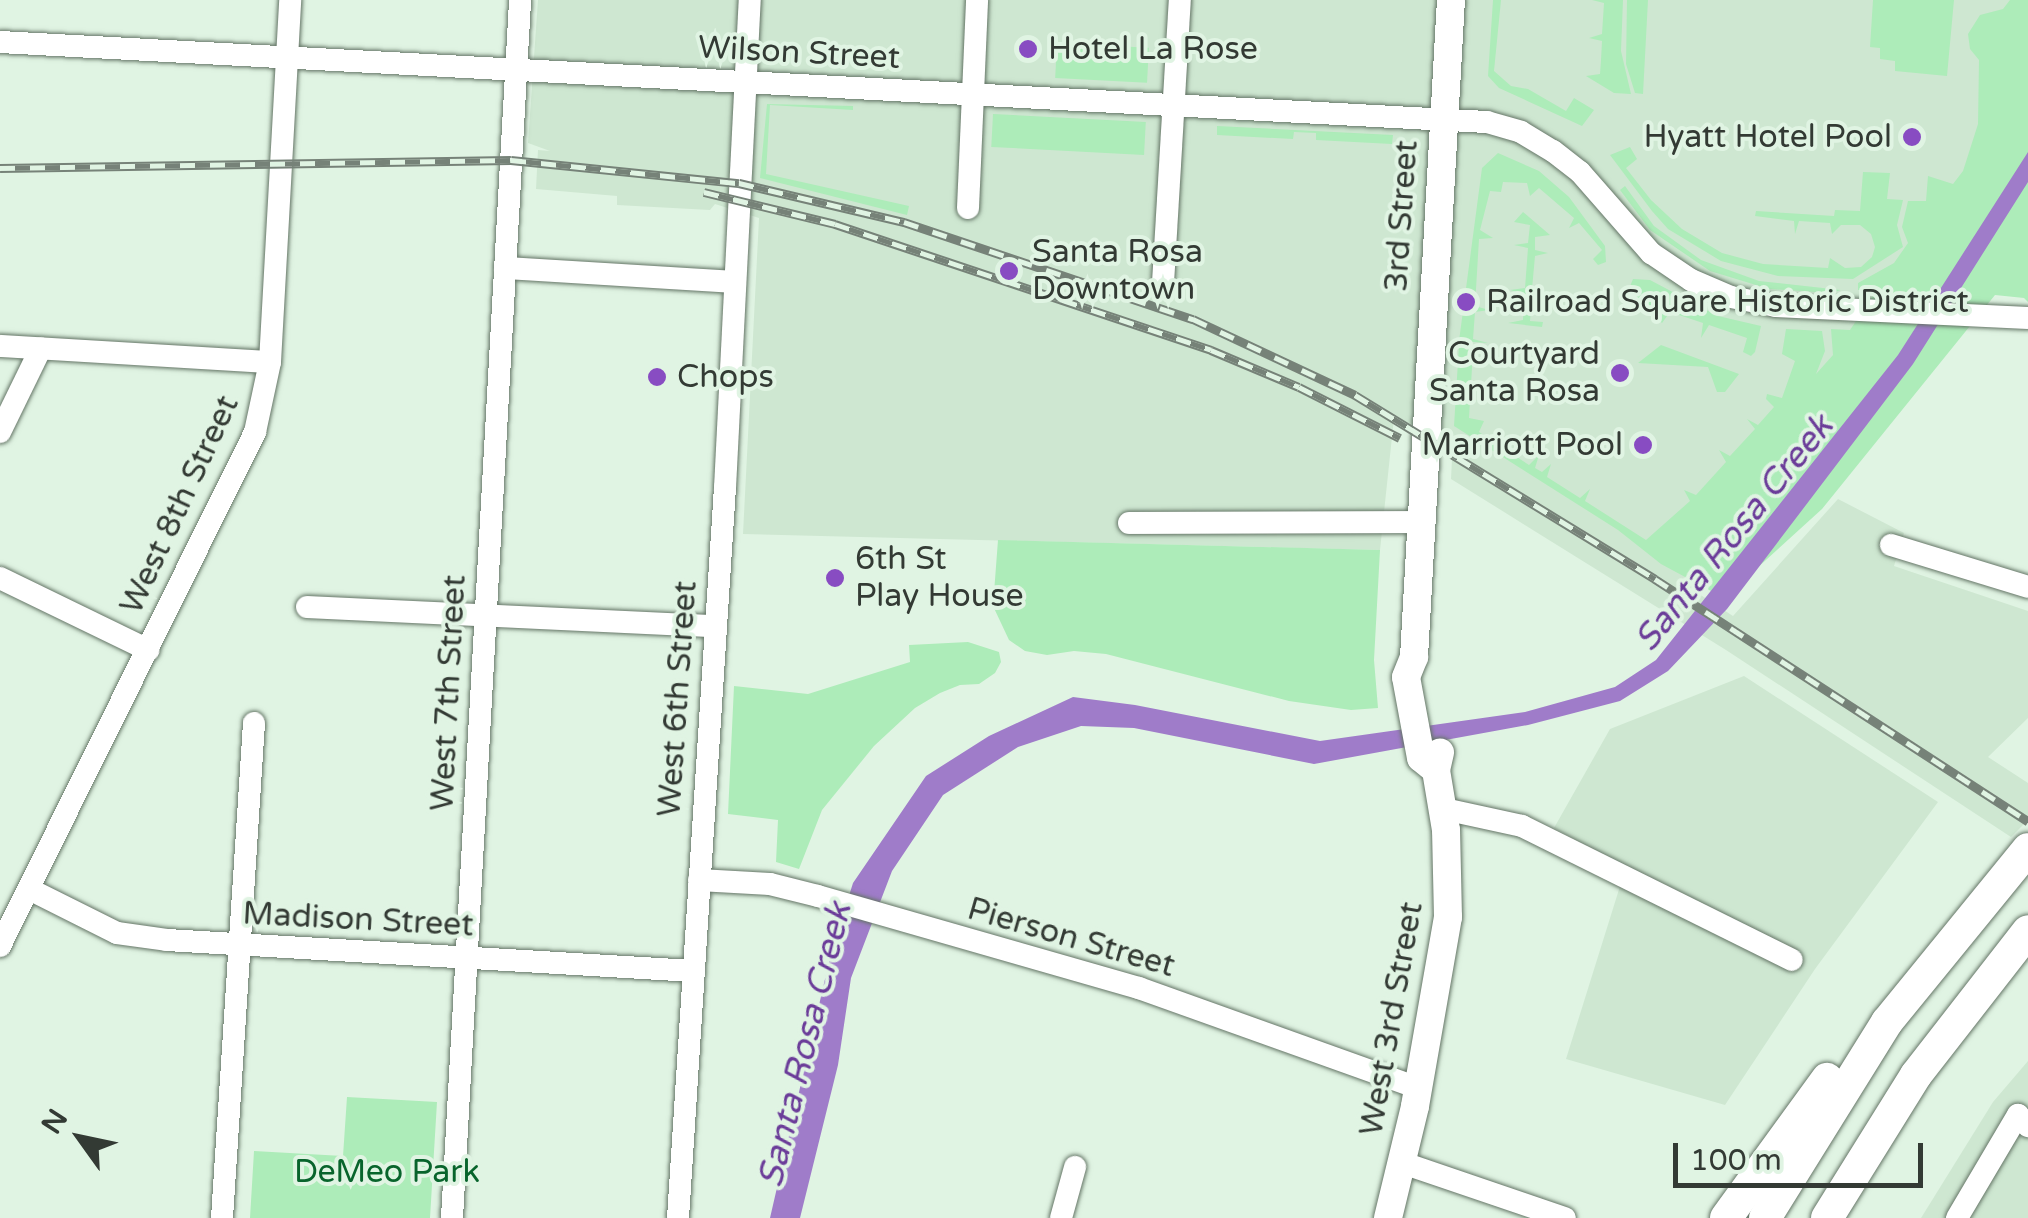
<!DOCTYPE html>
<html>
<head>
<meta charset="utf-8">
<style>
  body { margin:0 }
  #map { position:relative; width:2028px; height:1218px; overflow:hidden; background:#e0f4e3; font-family:"Varela Round",sans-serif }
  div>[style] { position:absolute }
  .built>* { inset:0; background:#cee7d1 }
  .green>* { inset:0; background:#adecb9; transform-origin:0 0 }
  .water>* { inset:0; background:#9f7cc9 }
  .roads { filter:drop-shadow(0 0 2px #647566) drop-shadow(0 0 2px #647566) }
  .minor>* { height:22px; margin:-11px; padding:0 11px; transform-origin:11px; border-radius:11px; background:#fff }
  .major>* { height:28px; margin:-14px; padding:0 14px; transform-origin:14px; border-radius:14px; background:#fff }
  .highway>* { height:32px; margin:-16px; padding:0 16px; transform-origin:16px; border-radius:16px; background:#fff }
  .rail>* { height:9px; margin-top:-4.5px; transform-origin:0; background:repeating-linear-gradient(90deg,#e0f4e3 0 15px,#768278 0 30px); box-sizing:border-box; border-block:2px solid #768278 }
  .dots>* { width:28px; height:28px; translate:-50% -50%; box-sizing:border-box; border:5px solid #e0f4e3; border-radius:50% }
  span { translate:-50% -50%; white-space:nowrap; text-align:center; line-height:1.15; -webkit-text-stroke:8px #e0f4e3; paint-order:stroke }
  .poi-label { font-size:32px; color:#333a34 }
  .left { translate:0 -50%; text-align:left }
  .right { translate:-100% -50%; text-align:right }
  .street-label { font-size:32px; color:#333a34 }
  .park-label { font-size:32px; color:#08642c }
  .water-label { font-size:35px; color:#6b3c99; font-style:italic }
  .north { position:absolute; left:30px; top:1088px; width:100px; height:100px; -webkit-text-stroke:8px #e0f4e3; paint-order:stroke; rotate:303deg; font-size:28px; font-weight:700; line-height:40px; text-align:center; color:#333a34 }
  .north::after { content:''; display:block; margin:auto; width:35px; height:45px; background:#333a34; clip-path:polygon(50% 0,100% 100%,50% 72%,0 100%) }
  .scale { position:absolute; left:1673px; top:1143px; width:250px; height:45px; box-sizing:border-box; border:5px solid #333a34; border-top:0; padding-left:12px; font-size:30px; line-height:35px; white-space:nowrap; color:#333a34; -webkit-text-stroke:8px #e0f4e3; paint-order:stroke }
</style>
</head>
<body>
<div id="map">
  <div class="built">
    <div style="clip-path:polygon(538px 0,2028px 0,2028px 108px,1848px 397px,1693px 590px,1733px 616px,1838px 499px,1904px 533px,1894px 566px,2028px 611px,2028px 718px,1988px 757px,2028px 783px,2028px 820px,2011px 837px,1726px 650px,1451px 479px,1453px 439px,1394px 418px,1380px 550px,743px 534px,759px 218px,715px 204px,710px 210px,617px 205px,617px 196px,536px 189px,538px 150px,550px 151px,528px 143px)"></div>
    <div style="clip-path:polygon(1744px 676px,1938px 802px,1815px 969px,1725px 1105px,1566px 1059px,1626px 867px,1554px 828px,1610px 729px)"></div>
    <div style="clip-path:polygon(2028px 1061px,2028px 1218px,1921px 1218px,1993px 1102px)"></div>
  </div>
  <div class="green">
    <div style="clip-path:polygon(1493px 0,1501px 0,1494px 71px,1511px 86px,1528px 89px,1566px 111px,1574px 98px,1594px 110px,1582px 126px,1499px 88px,1488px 76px)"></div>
    <div style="clip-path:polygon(1592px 0,1623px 0,1621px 51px,1631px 94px,1614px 93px,1586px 76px,1600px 74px,1601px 60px,1602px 41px,1589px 38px,1602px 34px,1604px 3px)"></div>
    <div style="clip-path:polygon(1627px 0,1648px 0,1643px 94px,1635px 93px,1626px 64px)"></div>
    <div style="clip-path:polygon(1873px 0,1954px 0,1947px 76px,1895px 71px,1895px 61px,1880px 59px,1880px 48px,1870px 47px)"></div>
    <div style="clip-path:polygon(2010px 0,2028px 0,2028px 302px,2024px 298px,1995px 295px,1822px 509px,1724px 598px,1661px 564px,1618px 530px,1454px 426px,1459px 345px,1488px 346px,1485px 351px,1473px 351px,1469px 418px,1484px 421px,1479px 432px,1529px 465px,1539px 455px,1535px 468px,1542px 472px,1551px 464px,1547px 477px,1580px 498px,1590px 489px,1585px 501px,1646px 540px,1690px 501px,1684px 490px,1696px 495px,1726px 462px,1719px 450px,1730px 456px,1755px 429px,1747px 419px,1758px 425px,1774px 407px,1766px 399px,1767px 394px,1782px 398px,1795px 361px,1782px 354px,1786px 329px,1822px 331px,1825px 351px,1816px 374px,1833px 355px,1831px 329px,1850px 330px,1876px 291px,1858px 290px,1858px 283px,1894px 263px,1908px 243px,1902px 227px,1908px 201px,1926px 201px,1928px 176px,1953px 184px,1963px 171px,1978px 124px,1979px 60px,1970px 49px,1968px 34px,1980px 15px,2003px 9px)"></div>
    <div style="left:1057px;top:43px;width:92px;height:35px;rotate:3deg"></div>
    <div style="clip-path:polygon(767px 104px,853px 106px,853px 110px,770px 105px,766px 174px,909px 206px,907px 215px,760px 178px)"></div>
    <div style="left:993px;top:114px;width:153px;height:33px;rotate:3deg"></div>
    <div style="clip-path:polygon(1217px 126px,1393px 135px,1392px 144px,1316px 140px,1316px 133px,1294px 132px,1293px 139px,1217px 135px)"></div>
    <div style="clip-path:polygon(1630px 147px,1637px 159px,1626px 168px,1651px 200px,1682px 229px,1722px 253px,1763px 264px,1828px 268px,1830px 258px,1845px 268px,1861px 267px,1872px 257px,1875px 247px,1871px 234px,1860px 225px,1841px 225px,1832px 234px,1830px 223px,1799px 221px,1795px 234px,1794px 221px,1755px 216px,1756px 211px,1834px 216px,1835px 210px,1860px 211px,1863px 172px,1890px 173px,1887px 199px,1903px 200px,1897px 225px,1903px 247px,1853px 279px,1778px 276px,1721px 261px,1668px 229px,1652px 211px,1610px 155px)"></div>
    <div style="clip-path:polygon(1498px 153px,1539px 171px,1569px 197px,1605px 246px,1606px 262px,1598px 265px,1593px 259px,1602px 250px,1579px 223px,1569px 228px,1574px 218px,1539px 188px,1530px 196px,1527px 183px,1503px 182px,1501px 192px,1490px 191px,1480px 230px,1493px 238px,1479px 239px,1475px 306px,1489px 310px,1475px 312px,1473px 339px,1488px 343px,1459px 341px,1482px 168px)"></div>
    <div style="clip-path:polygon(1625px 186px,1654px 226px,1701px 260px,1759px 281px,1841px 290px,1831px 293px,1769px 289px,1710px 271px,1650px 230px,1620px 190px)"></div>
    <div style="clip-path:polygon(1523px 212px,1550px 235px,1535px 237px,1535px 250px,1548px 253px,1535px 256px,1532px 289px,1546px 292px,1532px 294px,1530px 321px,1543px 322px,1542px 327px,1508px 323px,1523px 320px,1524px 294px,1510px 290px,1525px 288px,1528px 248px,1514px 245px,1528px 243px,1530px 225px,1514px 222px)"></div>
    <div style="clip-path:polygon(1633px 279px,1650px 280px,1718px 316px,1761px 326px,1755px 352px,1751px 356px,1743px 352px,1747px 338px,1709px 325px,1701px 338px,1703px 323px,1670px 312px,1662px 323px,1628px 291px)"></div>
    <div style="clip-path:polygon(1661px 345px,1739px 374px,1725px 392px,1717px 392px,1708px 367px,1638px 363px)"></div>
    <div style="clip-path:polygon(998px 540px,1380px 550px,1374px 660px,1378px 708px,1351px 710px,1289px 701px,1106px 654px,1074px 651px,1047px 655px,1025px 651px,1009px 640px,993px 606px)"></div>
    <div style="clip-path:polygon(968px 642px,999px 652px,1001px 662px,995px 673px,979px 684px,960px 685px,940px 693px,915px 708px,874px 746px,822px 810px,799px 869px,776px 862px,778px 820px,728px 814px,734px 686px,808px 694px,910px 662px,909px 645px)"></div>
    <div style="clip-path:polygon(347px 1097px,437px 1102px,430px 1218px,250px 1218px,254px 1151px,343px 1156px)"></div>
  </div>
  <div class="water">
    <div style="clip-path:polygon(2028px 152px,2028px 182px,1913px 364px,1727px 609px,1668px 671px,1620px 701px,1528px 725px,1314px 764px,1134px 728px,1081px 726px,1018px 747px,943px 795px,892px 871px,851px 978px,838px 1065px,800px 1218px,770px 1218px,831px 953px,853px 883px,926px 776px,989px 736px,1073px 697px,1135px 705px,1320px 741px,1525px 712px,1615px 687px,1656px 660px,1898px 355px)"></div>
  </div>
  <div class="roads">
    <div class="minor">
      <div style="left:0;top:42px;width:1489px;rotate:3.08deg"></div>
      <div style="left:1487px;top:122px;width:35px;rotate:16deg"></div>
      <div style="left:1521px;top:132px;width:37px;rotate:31deg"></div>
      <div style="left:1553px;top:151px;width:34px;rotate:38deg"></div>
      <div style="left:1580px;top:172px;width:108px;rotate:48.8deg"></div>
      <div style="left:1651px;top:253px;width:48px;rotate:34deg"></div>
      <div style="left:1691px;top:280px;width:43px;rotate:23deg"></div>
      <div style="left:1731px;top:297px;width:46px;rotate:11.3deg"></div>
      <div style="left:1776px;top:306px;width:252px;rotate:2.7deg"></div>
      <div style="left:968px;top:208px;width:208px;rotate:-87.5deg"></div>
      <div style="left:505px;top:268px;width:228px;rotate:3.5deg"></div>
      <div style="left:1163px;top:283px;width:284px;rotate:-86.6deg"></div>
      <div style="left:0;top:346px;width:270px;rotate:3.4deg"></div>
      <div style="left:0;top:432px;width:93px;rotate:-64deg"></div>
      <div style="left:1129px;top:523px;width:289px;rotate:-0.2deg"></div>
      <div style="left:1891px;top:545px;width:143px;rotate:17deg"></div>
      <div style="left:0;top:578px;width:165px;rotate:25.9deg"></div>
      <div style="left:307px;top:607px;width:408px;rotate:2.7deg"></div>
      <div style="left:1444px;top:809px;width:80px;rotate:12.3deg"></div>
      <div style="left:1522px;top:826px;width:301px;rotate:26.4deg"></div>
      <div style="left:699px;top:880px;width:71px;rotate:3.2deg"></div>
      <div style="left:770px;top:884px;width:49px;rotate:14deg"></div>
      <div style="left:818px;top:896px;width:334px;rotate:16deg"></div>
      <div style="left:1139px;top:988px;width:296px;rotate:19.7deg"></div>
      <div style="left:29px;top:889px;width:98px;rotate:26.6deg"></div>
      <div style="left:117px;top:933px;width:50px;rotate:8deg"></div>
      <div style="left:167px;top:940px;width:528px;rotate:3.37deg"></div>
      <div style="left:0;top:946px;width:574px;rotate:-63.61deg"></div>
      <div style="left:255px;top:432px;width:72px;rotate:-77.9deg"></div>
      <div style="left:270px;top:362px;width:363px;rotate:-86.8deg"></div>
      <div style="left:1403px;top:1163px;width:171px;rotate:18.8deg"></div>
      <div style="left:222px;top:1218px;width:496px;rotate:-86.3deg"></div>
      <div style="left:452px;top:1218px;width:1220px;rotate:-86.8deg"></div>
      <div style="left:678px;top:1218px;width:732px;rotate:-86.32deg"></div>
      <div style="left:725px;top:488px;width:489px;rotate:-87.1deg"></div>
      <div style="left:1061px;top:1218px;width:53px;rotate:-74.6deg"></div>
      <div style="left:1957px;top:1218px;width:120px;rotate:-59.4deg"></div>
      <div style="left:2018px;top:1115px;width:15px;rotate:48deg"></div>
    </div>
    <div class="major">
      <div style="left:1436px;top:770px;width:19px;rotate:-141deg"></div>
      <div style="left:1421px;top:758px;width:82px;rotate:-100.5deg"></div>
      <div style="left:1406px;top:677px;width:22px;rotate:-68deg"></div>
      <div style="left:1414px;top:657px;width:658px;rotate:-86.78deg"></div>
      <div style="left:1388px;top:1218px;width:115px;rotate:-76.4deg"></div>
      <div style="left:1415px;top:1106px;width:192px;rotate:-80.1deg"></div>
      <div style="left:1448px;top:917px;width:87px;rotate:-91.3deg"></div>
      <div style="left:1446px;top:830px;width:61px;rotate:-99.5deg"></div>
      <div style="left:1436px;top:770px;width:18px;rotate:-77deg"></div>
    </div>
    <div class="highway">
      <div style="left:1726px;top:1218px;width:172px;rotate:-54deg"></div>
      <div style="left:1765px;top:1218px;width:231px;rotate:-58.1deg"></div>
      <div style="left:1887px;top:1022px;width:223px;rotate:-50.8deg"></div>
      <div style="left:1827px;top:1218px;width:168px;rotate:-58.1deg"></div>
      <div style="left:1916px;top:1075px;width:182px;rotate:-52.1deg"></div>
    </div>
  </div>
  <div class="rail">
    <div style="left:0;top:168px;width:511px;rotate:-0.9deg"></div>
    <div style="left:511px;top:160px;width:229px;rotate:5.8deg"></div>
    <div style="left:739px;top:183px;width:170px;rotate:13.3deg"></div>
    <div style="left:904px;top:222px;width:305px;rotate:18.6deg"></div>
    <div style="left:1193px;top:319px;width:179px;rotate:25.1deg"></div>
    <div style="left:1355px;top:395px;width:352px;rotate:31.5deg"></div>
    <div style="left:1655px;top:579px;width:445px;rotate:33deg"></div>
    <div style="left:704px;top:192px;width:135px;rotate:13.7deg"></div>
    <div style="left:835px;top:224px;width:397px;rotate:18.5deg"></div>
    <div style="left:1211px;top:350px;width:95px;rotate:22.8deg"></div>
    <div style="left:1299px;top:387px;width:113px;rotate:26.8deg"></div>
  </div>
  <div class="dots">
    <div style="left:1028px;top:49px;background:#884cc2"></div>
    <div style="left:1912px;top:137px;background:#884cc2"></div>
    <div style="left:1009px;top:271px;background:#884cc2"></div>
    <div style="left:1466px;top:302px;background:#884cc2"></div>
    <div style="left:1620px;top:373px;background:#884cc2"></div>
    <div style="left:657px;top:377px;background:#884cc2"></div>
    <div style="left:1643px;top:445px;background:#884cc2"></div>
    <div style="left:835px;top:578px;background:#884cc2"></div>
  </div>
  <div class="poi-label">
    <span class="left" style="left:1048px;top:49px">Hotel La Rose</span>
    <span class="right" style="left:1892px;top:137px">Hyatt Hotel Pool</span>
    <span class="left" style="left:1032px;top:271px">Santa Rosa<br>Downtown</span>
    <span class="left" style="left:1486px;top:302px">Railroad Square Historic District</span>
    <span class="right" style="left:1600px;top:373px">Courtyard<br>Santa Rosa</span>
    <span class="left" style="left:677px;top:377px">Chops</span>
    <span class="right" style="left:1623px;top:445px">Marriott Pool</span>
    <span class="left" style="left:855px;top:578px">6th St<br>Play House</span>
  </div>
  <div class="street-label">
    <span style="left:799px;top:53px;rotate:3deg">Wilson Street</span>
    <span style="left:1402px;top:216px;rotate:-86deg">3rd Street</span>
    <span style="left:180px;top:505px;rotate:-65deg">West 8th Street</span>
    <span style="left:449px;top:693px;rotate:-87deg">West 7th Street</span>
    <span style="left:678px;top:699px;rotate:-86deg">West 6th Street</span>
    <span style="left:358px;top:920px;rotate:3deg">Madison Street</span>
    <span style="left:1071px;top:938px;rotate:16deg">Pierson Street</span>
    <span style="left:1392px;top:1019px;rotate:-80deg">West 3rd Street</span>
  </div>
  <div class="park-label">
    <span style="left:387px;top:1172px">DeMeo Park</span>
  </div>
  <div class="water-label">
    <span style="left:1734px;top:533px;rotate:-51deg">Santa Rosa Creek</span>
    <span style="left:805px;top:1045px;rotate:-76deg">Santa Rosa Creek</span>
  </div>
  <div class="north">N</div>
  <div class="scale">100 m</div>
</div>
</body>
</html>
